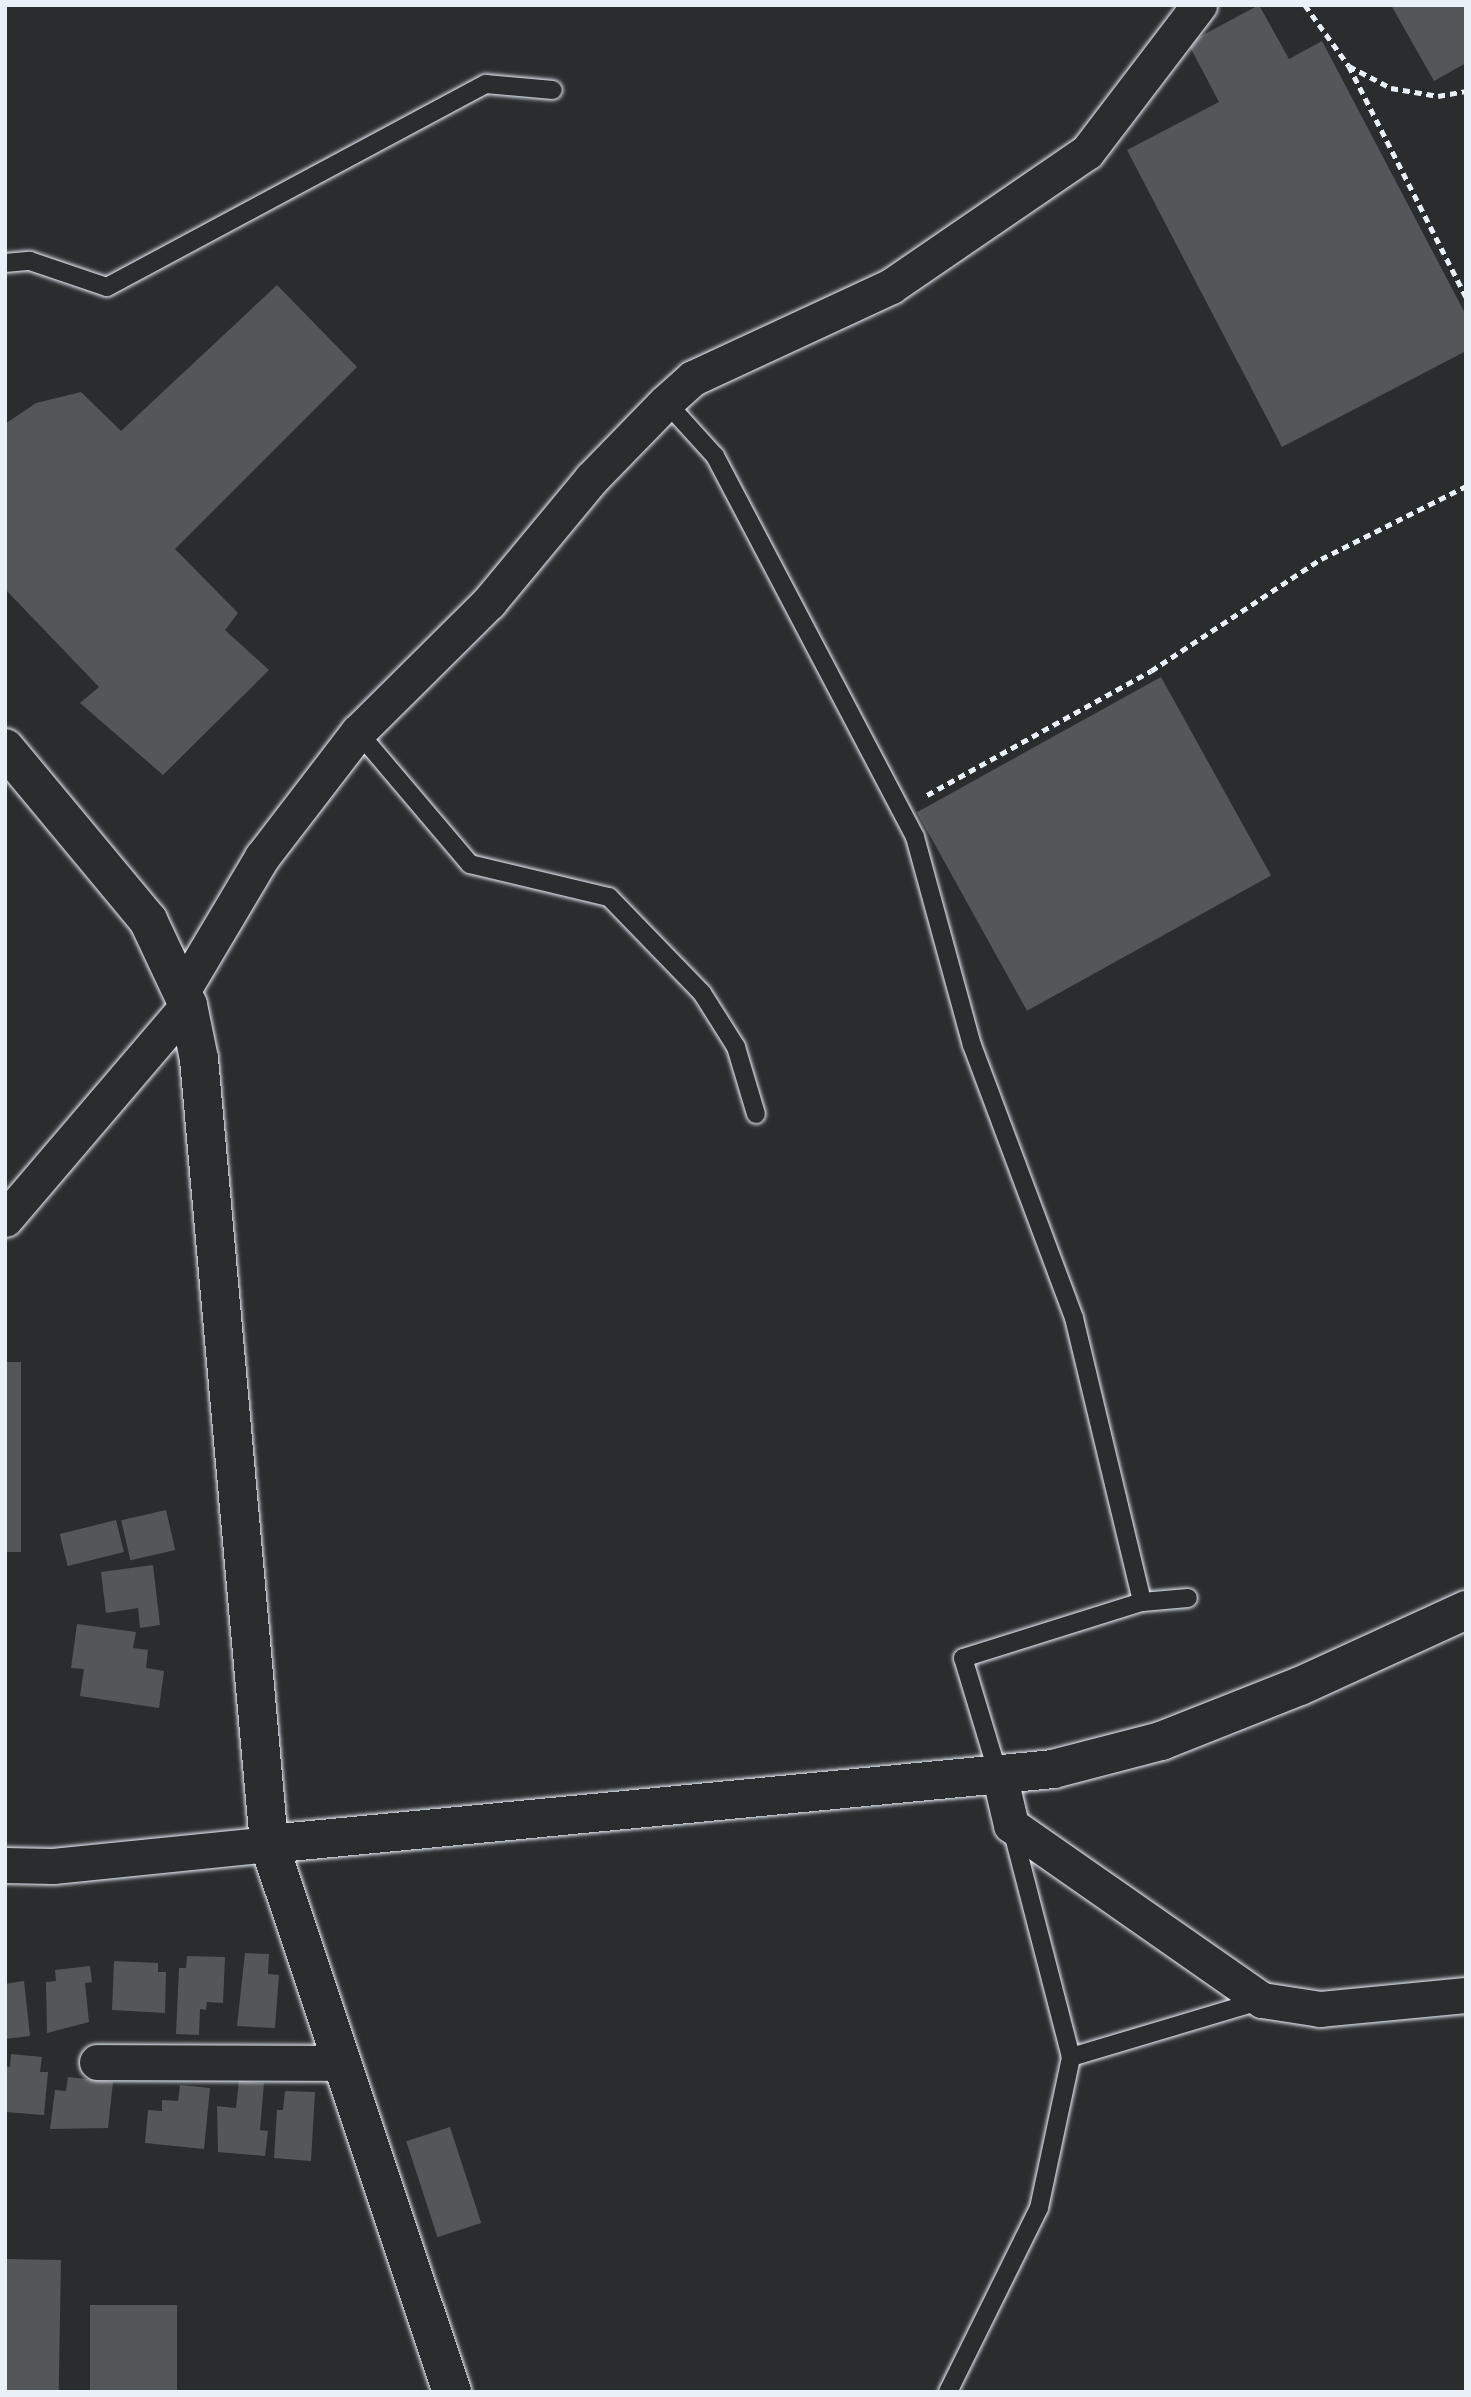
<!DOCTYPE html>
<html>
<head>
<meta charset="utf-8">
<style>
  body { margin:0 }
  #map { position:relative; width:1471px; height:2397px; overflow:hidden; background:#2a2d2e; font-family:"Playpen Sans",sans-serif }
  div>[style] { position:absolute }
  .building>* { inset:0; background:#535759; transform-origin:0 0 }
  .path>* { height:4.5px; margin-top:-2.25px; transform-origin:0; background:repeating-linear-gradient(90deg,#e8f1f8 0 7px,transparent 0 12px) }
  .roads { filter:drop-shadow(0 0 2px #e8f1f8) drop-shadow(0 0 2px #e8f1f8) }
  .lane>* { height:18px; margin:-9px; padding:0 9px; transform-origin:9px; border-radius:9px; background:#2a2d2e }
  .street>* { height:35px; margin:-17.5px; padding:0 17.5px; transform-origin:17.5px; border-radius:17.5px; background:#2a2d2e }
  .secondary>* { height:38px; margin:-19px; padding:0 19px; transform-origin:19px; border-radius:19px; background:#2a2d2e }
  span { translate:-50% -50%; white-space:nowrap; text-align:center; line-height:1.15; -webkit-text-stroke:5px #2a2d2e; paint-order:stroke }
  .frame { position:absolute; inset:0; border:7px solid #e8f1f8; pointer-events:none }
</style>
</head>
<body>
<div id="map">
  <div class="building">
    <div style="clip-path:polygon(1259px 5px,1289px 59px,1322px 41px,1466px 315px,1466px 351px,1282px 447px,1127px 150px,1219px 102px,1188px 43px)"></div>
    <div style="clip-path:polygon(1391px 5px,1466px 5px,1466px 63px,1434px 81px)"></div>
    <div style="clip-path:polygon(277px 285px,357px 367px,175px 549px,238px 613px,225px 630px,269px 670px,163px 775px,80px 703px,99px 687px,5px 589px,5px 424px,36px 403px,81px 392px,121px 431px)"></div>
    <div style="left:1161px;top:677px;width:227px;height:279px;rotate:61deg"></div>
    <div style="left:5px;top:1362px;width:16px;height:190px"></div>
    <div style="left:166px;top:1510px;width:41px;height:46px;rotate:77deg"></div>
    <div style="left:116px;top:1520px;width:33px;height:58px;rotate:76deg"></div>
    <div style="clip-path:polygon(153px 1565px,160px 1625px,140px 1628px,138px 1608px,106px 1613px,101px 1572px)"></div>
    <div style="clip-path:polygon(77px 1624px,136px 1632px,133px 1648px,148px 1650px,146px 1668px,164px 1671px,159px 1708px,80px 1696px,84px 1669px,71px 1668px)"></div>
    <div style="clip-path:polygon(245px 1953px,269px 1954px,268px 1974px,279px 1975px,275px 2028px,237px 2026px)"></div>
    <div style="clip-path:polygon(187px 1956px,225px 1957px,223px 2003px,207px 2002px,206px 2010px,200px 2009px,199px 2035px,176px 2034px,179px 1968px,186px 1968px)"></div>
    <div style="clip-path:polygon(114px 1961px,158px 1963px,158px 1972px,166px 1972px,165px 2013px,112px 2010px)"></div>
    <div style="clip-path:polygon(90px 1966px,92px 1982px,85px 1983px,89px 2022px,47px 2033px,46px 1982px,56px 1981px,55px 1970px)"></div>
    <div style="clip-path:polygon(24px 1981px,30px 2036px,5px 2039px,5px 1984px)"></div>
    <div style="clip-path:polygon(11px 2054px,42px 2057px,40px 2072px,48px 2072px,44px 2115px,5px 2112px,5px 2066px,10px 2067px)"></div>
    <div style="clip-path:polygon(68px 2077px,113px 2082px,108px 2128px,50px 2129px,55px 2090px,66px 2091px)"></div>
    <div style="clip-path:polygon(239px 2081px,264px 2083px,260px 2130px,268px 2131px,265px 2156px,218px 2152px,217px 2106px,236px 2108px)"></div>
    <div style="clip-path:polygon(180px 2085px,210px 2088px,204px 2149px,145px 2143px,148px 2110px,162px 2111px,162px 2100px,178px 2101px)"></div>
    <div style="clip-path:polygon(285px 2091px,315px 2092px,311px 2161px,274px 2158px,277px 2110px,283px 2110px)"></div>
    <div style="left:450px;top:2127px;width:101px;height:46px;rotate:72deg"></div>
    <div style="left:5px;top:2259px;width:56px;height:133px;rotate:1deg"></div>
    <div style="left:177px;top:2305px;width:87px;height:87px;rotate:90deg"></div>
  </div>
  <div class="path">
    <div style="left:1305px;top:5px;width:75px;rotate:54.2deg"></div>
    <div style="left:1349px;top:66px;width:47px;rotate:27.6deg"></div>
    <div style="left:1391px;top:88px;width:48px;rotate:9.7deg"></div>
    <div style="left:1438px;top:96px;width:28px;rotate:-10deg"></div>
    <div style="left:1349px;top:66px;width:259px;rotate:63.1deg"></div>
    <div style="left:927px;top:795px;width:256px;rotate:-29deg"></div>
    <div style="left:1151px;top:671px;width:204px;rotate:-33.4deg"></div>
    <div style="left:1321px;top:559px;width:162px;rotate:-26.7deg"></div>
  </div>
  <div class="roads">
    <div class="lane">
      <div style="left:5px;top:263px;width:25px;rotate:-5deg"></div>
      <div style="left:30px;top:261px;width:81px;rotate:18.7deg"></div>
      <div style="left:107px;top:287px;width:430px;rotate:-28.2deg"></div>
      <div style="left:486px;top:84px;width:67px;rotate:5.1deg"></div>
      <div style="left:666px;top:402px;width:73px;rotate:47.8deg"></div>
      <div style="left:715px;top:456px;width:430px;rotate:62.3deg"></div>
      <div style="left:915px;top:837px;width:216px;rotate:74.7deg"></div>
      <div style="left:972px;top:1045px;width:291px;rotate:69.5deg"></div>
      <div style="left:1074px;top:1318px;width:292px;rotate:76.5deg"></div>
      <div style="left:358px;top:732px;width:173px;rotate:49.7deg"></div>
      <div style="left:470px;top:864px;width:143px;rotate:13.4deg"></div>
      <div style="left:609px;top:897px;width:134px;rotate:45.9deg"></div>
      <div style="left:702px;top:993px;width:64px;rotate:57.8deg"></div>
      <div style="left:736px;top:1047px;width:70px;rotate:73.4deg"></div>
      <div style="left:999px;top:1777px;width:124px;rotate:-106.8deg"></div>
      <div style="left:963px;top:1658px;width:188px;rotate:-17.4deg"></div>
      <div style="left:1142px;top:1602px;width:46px;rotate:-5deg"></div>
      <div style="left:1071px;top:2057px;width:199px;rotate:-16.6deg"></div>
      <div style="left:948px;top:2392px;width:205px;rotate:-63.7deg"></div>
      <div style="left:1039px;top:2208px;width:154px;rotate:-78deg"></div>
      <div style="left:1071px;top:2057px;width:236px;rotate:-104.5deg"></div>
    </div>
    <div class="street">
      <div style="left:183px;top:990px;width:155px;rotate:-59.3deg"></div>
      <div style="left:262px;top:857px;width:158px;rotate:-52.5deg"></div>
      <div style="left:358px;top:732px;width:185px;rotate:-44.8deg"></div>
      <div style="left:489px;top:602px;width:160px;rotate:-50.3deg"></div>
      <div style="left:591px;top:479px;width:107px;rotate:-45.8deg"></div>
      <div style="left:666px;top:402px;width:36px;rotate:-42deg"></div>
      <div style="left:693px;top:378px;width:218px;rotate:-24.9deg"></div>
      <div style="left:891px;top:286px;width:237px;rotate:-34.4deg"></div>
      <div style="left:1087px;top:152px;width:185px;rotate:-52.7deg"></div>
      <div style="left:5px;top:1219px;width:282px;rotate:-49.5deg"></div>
      <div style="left:1000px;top:1778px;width:48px;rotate:76.8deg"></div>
      <div style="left:1011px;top:1825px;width:306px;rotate:34.9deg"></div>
      <div style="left:1262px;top:2000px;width:59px;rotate:8.8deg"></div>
      <div style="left:1320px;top:2009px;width:147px;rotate:-5.5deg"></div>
      <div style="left:5px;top:1865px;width:48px;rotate:1.2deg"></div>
      <div style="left:53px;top:1866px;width:217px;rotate:-5.8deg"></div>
      <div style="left:97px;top:2062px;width:246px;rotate:0.2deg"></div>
    </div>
    <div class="secondary">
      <div style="left:5px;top:748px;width:224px;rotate:50.3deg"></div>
      <div style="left:148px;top:920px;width:94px;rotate:64.8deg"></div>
      <div style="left:188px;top:1005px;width:55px;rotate:78.5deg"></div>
      <div style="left:199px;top:1059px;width:788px;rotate:84.9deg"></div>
      <div style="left:269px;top:1844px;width:578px;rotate:71.53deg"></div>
      <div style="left:269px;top:1844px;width:788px;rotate:-5.46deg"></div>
      <div style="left:1053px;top:1769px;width:112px;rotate:-14.5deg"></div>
      <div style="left:1161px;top:1741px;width:149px;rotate:-21.6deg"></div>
      <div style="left:1300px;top:1686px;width:183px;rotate:-24.6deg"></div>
    </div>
  </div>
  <div class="frame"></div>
</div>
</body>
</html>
